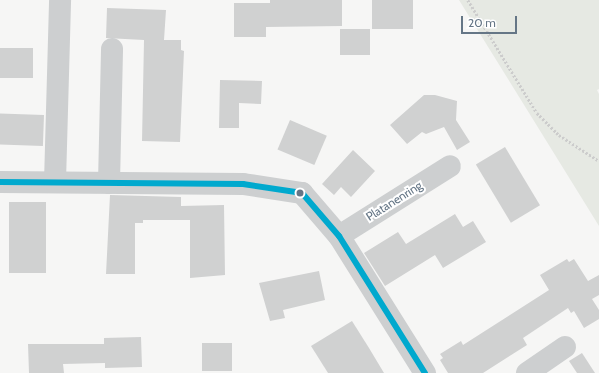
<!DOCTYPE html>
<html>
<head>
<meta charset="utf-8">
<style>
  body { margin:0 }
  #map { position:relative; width:599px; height:373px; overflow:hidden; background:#f6f6f5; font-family:Cabin,sans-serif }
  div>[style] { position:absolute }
  .green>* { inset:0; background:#e6e9e3 }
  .building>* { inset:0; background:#d0d1d1; transform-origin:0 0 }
  .path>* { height:2.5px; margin-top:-1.25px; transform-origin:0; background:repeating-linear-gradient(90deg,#ccc 0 2px,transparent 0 4px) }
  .minor>* { height:22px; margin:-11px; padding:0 11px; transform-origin:11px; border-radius:11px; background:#cdcfd0 }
  .bus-1>* { height:6px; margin:-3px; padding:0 3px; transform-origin:3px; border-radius:3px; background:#00a9ce }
  .dots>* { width:11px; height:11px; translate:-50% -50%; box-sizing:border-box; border:2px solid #fff; border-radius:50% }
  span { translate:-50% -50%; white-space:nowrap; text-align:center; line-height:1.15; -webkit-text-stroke:4px #fff; paint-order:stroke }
  .street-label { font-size:12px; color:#657686 }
  .scale { position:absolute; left:461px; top:16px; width:56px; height:18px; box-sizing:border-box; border:2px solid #657686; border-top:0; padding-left:5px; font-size:12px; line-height:14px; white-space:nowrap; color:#657686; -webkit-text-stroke:3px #fff; paint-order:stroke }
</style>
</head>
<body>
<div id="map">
  <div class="green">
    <div style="clip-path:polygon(459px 0,599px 0,599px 89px,597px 90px,599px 94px,599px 226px)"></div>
  </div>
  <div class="building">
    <div style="clip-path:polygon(270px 0,342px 0,342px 26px,266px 27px,266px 37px,234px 37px,234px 3px,270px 3px)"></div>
    <div style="left:372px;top:0;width:41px;height:29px"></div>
    <div style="clip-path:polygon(107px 8px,166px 10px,164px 40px,181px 40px,181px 50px,184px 51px,180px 142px,142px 141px,144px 40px,106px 38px)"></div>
    <div style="left:340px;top:29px;width:30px;height:26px"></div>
    <div style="left:0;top:48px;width:33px;height:30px"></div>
    <div style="clip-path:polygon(220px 80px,262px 81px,261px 104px,239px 103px,239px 128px,219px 128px)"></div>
    <div style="clip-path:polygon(424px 95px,435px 95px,457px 101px,456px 120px,470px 142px,457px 150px,444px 127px,426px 134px,422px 132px,407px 144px,390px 125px)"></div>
    <div style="left:44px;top:115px;width:31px;height:44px;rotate:92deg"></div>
    <div style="left:290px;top:120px;width:40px;height:32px;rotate:23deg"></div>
    <div style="left:505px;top:147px;width:68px;height:34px;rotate:59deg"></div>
    <div style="clip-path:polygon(353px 150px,375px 171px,351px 197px,341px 187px,334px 195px,322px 184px)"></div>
    <div style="clip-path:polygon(110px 195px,181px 197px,181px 206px,224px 205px,225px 275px,190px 278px,190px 220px,143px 220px,143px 223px,135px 223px,135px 274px,106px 274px)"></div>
    <div style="left:9px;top:202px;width:37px;height:71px"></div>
    <div style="clip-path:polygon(455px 214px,463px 227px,473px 221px,486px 242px,443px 268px,435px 255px,385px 286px,364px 253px,398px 232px,406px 244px)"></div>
    <div style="clip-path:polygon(567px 259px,569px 262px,574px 259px,588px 281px,599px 275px,599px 295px,592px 299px,599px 310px,599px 319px,584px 328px,574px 311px,571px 313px,568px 308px,523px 338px,527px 345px,483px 373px,448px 373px,440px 360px,443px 358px,440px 354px,461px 341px,463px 345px,549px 290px,540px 275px)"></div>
    <div style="clip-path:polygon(319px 271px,325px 300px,283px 310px,285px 318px,270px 321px,259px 283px)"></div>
    <div style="clip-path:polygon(352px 321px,369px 348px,384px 373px,328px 373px,311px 346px)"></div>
    <div style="clip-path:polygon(141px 337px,142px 367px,105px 368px,105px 363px,63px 364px,64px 373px,29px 373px,28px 344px,104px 344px,104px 338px)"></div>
    <div style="left:232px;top:343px;width:28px;height:30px;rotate:90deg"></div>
    <div style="clip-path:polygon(582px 353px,595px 373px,577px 373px,569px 361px)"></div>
  </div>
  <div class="path">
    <div style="left:468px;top:0;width:132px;rotate:58.6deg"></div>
    <div style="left:537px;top:113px;width:31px;rotate:45deg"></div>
    <div style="left:559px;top:135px;width:48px;rotate:33deg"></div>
  </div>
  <div class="minor">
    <div style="left:0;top:182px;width:243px;rotate:0.5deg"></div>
    <div style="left:243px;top:184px;width:60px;rotate:8.7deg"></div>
    <div style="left:302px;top:193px;width:57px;rotate:49.3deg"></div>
    <div style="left:339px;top:236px;width:162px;rotate:57.9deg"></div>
    <div style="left:55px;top:182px;width:182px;rotate:-88.4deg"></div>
    <div style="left:109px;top:183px;width:134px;rotate:-88.7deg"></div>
    <div style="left:339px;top:236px;width:131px;rotate:-32.2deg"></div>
    <div style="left:527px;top:373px;width:46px;rotate:-34.4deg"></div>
  </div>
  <div class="bus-1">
    <div style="left:0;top:182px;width:243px;rotate:0.5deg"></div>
    <div style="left:243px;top:184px;width:60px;rotate:8.7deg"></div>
    <div style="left:302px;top:193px;width:57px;rotate:49.3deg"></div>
    <div style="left:339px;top:236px;width:162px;rotate:57.9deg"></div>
  </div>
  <div class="dots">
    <div style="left:300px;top:193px;background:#657686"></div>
  </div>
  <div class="street-label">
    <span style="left:394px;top:201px;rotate:-32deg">Platanenring</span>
  </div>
  <div class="scale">20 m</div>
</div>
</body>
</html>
